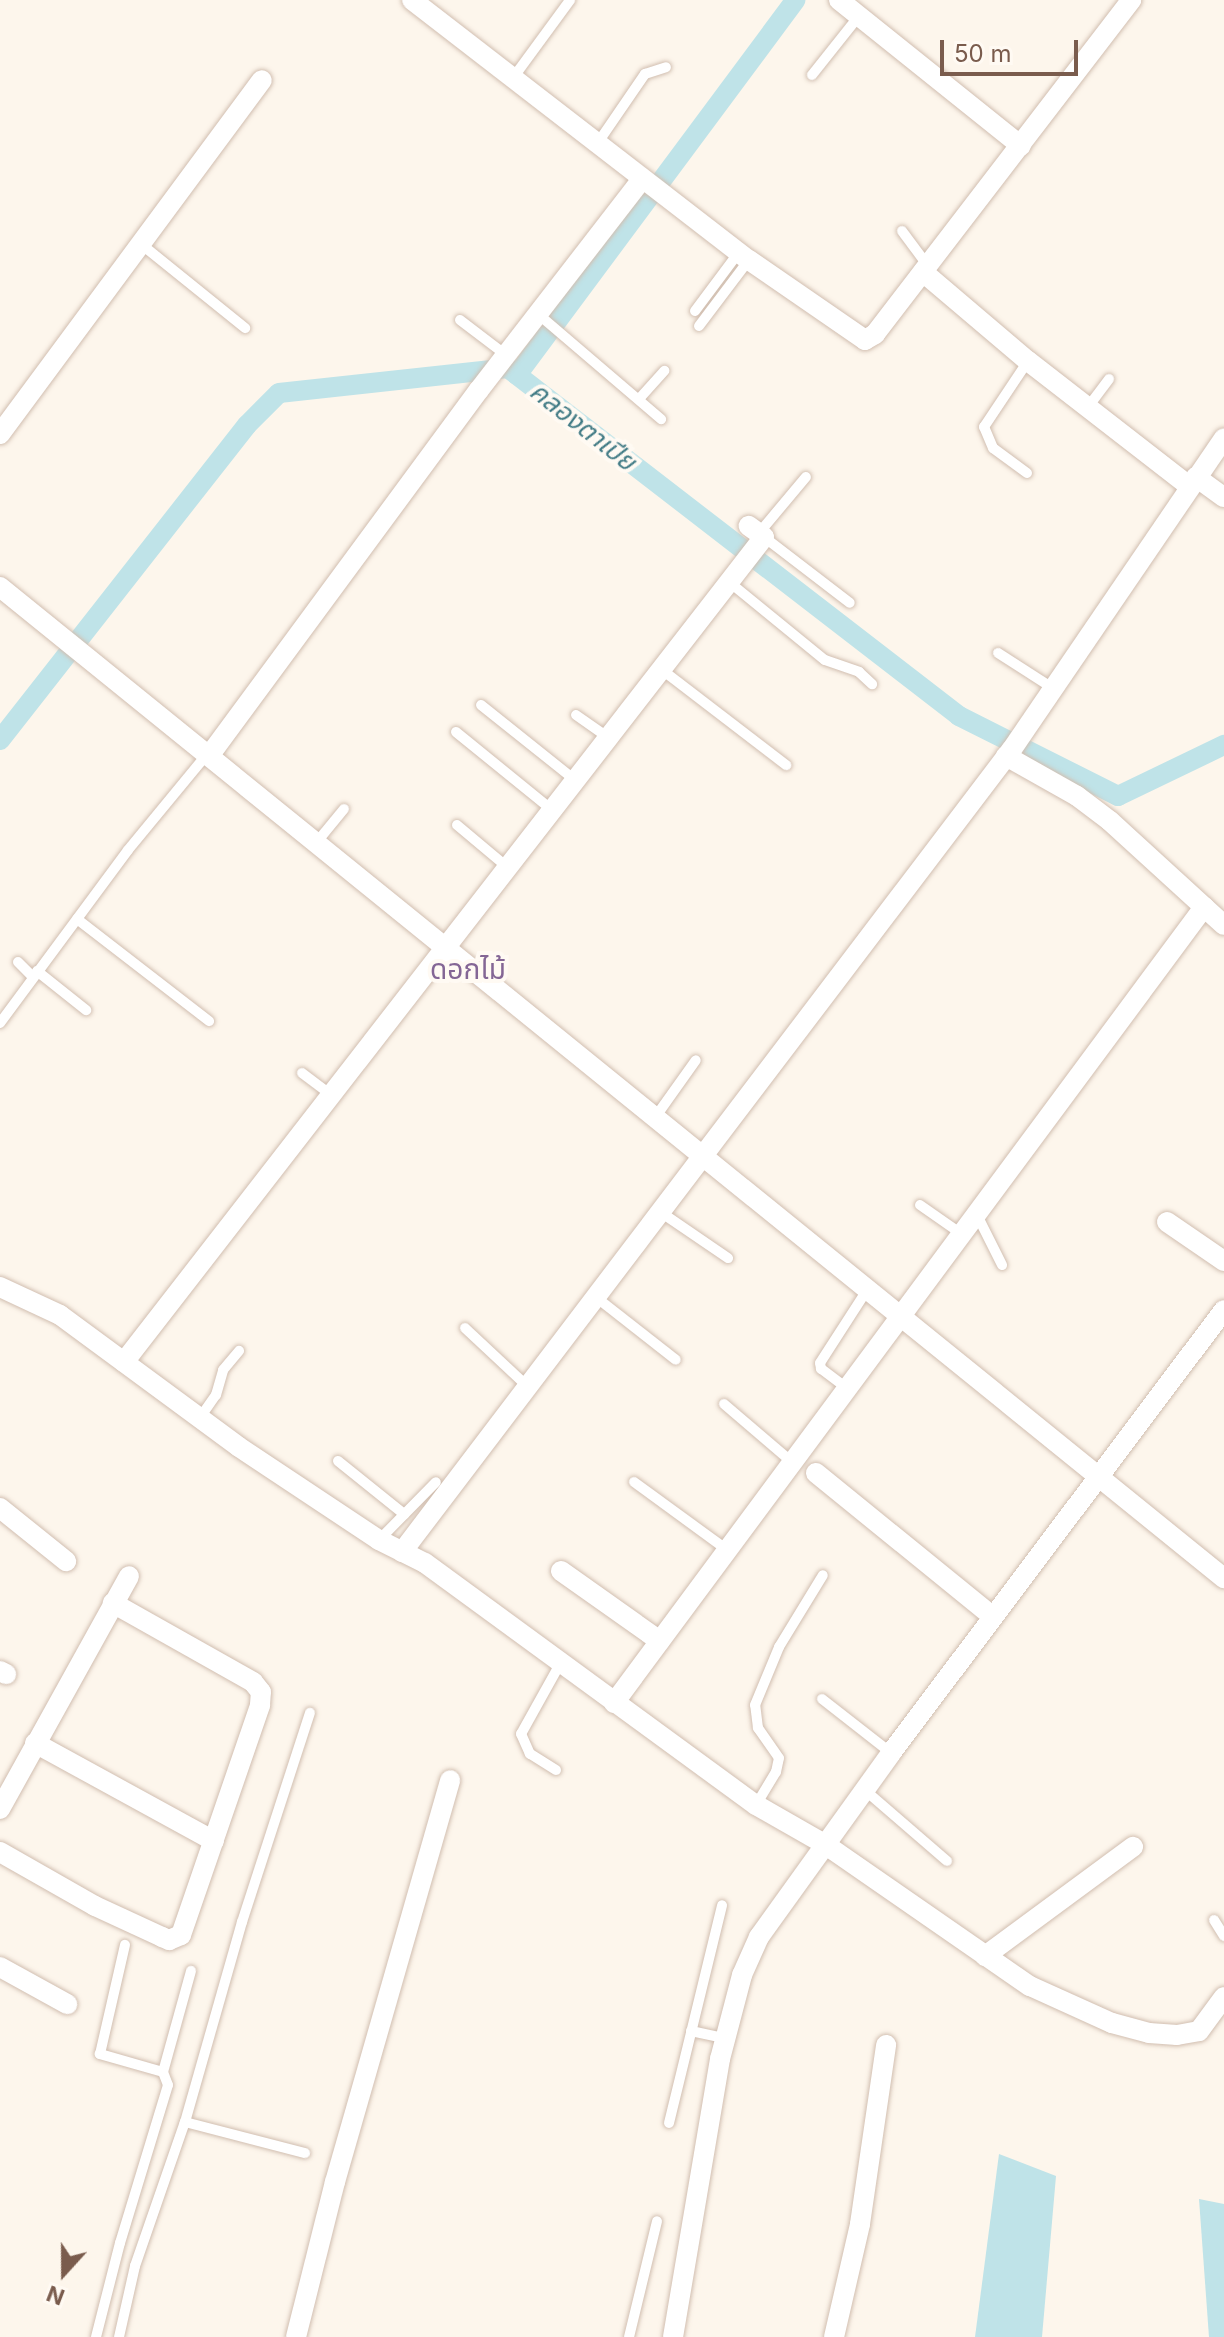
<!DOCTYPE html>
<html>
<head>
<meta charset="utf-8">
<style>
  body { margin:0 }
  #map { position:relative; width:1224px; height:2337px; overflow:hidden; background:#fdf6ec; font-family:Inter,"Noto Sans Thai",sans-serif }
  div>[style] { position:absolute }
  .water>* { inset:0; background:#bfe3e8 }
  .canal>* { height:20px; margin:-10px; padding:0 10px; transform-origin:10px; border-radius:10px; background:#bfe3e8 }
  .roads { filter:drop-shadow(0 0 2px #d1beb0) drop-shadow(0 0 2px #d1beb0) }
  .lane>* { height:10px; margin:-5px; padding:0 5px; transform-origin:5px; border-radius:5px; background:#fff }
  .street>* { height:20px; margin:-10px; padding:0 10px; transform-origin:10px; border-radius:10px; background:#fff }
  span { translate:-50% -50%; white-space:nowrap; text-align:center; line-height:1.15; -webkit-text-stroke:8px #fffaf3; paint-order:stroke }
  .water-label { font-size:26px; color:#437c86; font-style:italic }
  .quarter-label { font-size:28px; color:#846695 }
  .north { position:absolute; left:24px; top:2233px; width:80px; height:80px; -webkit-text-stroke:6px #fffaf3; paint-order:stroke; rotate:201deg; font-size:22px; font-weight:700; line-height:32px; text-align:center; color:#7a5c4d }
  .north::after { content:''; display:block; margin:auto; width:28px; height:36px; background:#7a5c4d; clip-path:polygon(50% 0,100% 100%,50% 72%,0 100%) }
  .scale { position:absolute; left:940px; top:40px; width:138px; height:36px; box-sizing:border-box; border:4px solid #7a5c4d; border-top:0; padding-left:10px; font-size:24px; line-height:28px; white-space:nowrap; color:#7a5c4d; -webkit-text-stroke:6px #fffaf3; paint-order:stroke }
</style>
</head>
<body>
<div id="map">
  <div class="water">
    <div style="clip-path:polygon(999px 2154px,1056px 2176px,1042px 2337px,975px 2337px)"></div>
    <div style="clip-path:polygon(1199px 2199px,1224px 2204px,1224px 2337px,1209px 2337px)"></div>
  </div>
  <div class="canal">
    <div style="left:517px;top:375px;width:467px;rotate:-53.4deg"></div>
    <div style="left:0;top:740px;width:400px;rotate:-51.9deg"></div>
    <div style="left:247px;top:425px;width:45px;rotate:-45deg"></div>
    <div style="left:279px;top:393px;width:230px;rotate:-6.2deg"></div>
    <div style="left:508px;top:368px;width:570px;rotate:37.65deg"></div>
    <div style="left:959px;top:716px;width:178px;rotate:26.7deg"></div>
    <div style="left:1118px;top:796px;width:118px;rotate:-25.7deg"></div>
  </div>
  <div class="roads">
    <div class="lane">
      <div style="left:812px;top:75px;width:75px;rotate:-51.5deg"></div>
      <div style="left:513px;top:78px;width:97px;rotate:-53.8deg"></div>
      <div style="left:597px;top:144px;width:85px;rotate:-55.6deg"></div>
      <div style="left:645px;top:74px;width:22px;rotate:-18deg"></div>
      <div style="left:902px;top:231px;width:44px;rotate:53.4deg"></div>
      <div style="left:141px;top:244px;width:134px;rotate:38.9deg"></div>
      <div style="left:695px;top:311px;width:74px;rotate:-53.3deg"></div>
      <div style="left:538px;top:314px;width:162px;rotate:40.5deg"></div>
      <div style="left:460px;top:320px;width:58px;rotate:37.3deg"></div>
      <div style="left:699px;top:326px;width:83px;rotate:-52.9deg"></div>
      <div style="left:639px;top:399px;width:38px;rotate:-48deg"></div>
      <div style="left:1088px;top:407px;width:35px;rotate:-53deg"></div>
      <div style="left:1027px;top:473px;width:42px;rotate:-143.7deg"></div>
      <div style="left:993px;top:448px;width:23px;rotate:-113deg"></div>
      <div style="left:984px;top:427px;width:79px;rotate:-56.3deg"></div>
      <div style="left:759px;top:533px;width:73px;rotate:-50deg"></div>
      <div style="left:764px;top:537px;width:108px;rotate:37.5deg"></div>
      <div style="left:728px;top:581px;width:125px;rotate:39.2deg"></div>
      <div style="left:825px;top:660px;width:36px;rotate:19deg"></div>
      <div style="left:859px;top:672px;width:18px;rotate:43deg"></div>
      <div style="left:998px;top:653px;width:67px;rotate:32.7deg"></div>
      <div style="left:661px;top:669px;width:158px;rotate:37.5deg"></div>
      <div style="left:481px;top:705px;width:120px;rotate:38.6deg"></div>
      <div style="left:576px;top:715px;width:39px;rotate:35deg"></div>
      <div style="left:456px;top:732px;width:124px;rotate:39.1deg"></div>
      <div style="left:457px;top:825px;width:65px;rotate:40deg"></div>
      <div style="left:316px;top:843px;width:44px;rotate:-50.5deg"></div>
      <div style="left:77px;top:919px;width:167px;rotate:37.7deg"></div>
      <div style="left:18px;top:962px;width:21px;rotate:45deg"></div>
      <div style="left:37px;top:971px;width:63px;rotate:38.5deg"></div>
      <div style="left:0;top:1023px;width:215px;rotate:-53.5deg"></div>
      <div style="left:128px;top:850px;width:124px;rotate:-50.5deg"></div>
      <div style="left:302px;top:1073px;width:38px;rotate:37deg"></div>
      <div style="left:654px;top:1119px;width:72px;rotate:-54.6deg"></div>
      <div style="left:920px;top:1205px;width:52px;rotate:34.9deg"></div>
      <div style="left:662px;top:1213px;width:80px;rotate:34.3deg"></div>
      <div style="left:977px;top:1215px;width:56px;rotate:63.4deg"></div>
      <div style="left:597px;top:1298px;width:100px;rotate:38.1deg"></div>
      <div style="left:465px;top:1328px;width:86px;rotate:43.1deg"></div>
      <div style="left:848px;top:1389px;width:34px;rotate:-143deg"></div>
      <div style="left:821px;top:1369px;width:6px;rotate:-99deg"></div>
      <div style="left:820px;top:1363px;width:87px;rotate:-57.2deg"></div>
      <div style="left:724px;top:1404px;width:91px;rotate:40.5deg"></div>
      <div style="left:199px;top:1419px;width:29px;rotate:-55deg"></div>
      <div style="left:216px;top:1395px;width:26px;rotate:-74deg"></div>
      <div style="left:223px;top:1370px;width:25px;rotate:-50deg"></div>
      <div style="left:338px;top:1461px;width:85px;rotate:38.8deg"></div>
      <div style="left:634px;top:1482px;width:114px;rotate:36.1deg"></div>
      <div style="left:379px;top:1540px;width:81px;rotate:-45.5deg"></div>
      <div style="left:822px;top:1699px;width:88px;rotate:38deg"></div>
      <div style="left:556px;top:1770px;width:31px;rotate:-148deg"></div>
      <div style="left:530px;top:1754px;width:22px;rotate:-114deg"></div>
      <div style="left:521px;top:1734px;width:80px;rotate:-60.9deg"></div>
      <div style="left:866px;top:1791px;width:107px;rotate:40.8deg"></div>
      <div style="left:756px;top:1805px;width:39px;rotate:-59deg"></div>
      <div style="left:776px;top:1772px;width:14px;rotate:-78deg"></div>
      <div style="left:779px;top:1758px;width:37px;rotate:-125deg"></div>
      <div style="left:758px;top:1728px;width:23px;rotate:-97deg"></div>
      <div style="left:755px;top:1705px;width:63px;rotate:-67.5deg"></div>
      <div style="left:779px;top:1647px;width:84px;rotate:-58.6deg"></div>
      <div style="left:1214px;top:1920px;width:19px;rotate:58deg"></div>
      <div style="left:691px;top:2031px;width:35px;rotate:12deg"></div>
      <div style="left:163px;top:2072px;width:105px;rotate:-74.5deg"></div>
      <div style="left:185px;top:2122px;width:124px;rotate:14.5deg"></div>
      <div style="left:669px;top:2123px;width:224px;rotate:-76.3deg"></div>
      <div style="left:96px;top:2337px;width:97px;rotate:-75.7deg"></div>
      <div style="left:120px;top:2243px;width:165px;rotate:-73.1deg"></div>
      <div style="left:168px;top:2085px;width:14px;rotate:-111deg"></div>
      <div style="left:163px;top:2072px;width:66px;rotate:-164.1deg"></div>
      <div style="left:100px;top:2054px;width:112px;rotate:-77.1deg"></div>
      <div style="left:119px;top:2337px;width:73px;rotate:-77.3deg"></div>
      <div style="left:135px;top:2266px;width:152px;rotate:-70.9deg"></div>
      <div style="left:185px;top:2122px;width:208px;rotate:-74.1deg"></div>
      <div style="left:242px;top:1922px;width:220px;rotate:-72deg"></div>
      <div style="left:629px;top:2337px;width:119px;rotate:-76.4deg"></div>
    </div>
    <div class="street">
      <div style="left:412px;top:0;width:426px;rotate:37.7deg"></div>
      <div style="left:749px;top:260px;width:141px;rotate:34.6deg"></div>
      <div style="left:865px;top:340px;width:12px;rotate:-31deg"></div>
      <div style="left:875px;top:334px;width:421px;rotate:-52.5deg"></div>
      <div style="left:839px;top:0;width:233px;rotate:38.7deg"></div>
      <div style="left:923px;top:272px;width:138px;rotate:40.3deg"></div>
      <div style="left:1028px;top:361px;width:204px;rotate:37.8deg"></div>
      <div style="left:0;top:434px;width:440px;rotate:-53.5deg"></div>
      <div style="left:1196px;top:477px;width:34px;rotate:36deg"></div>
      <div style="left:0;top:587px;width:1575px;rotate:39deg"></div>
      <div style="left:209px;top:756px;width:455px;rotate:-53.6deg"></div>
      <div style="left:479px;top:390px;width:267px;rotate:-52.3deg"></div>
      <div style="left:1006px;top:756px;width:81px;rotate:29.4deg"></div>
      <div style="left:1077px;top:796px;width:41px;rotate:37.1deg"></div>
      <div style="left:1110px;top:821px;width:154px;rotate:42.4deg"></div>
      <div style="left:1167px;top:1222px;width:69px;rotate:34.4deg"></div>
      <div style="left:0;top:1287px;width:66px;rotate:25deg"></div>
      <div style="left:60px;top:1315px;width:222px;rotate:36.4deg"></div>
      <div style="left:239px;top:1447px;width:168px;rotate:33.6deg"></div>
      <div style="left:379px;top:1540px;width:51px;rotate:26.6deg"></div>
      <div style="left:425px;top:1563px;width:410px;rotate:36.2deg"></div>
      <div style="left:756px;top:1805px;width:81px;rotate:29.7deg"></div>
      <div style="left:826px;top:1845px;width:248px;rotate:34.7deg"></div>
      <div style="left:1030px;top:1986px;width:90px;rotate:24.3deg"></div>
      <div style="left:1112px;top:2023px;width:38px;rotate:15deg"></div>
      <div style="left:1149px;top:2033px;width:28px;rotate:4deg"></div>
      <div style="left:1177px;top:2035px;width:22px;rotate:-10deg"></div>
      <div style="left:1199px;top:2031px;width:42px;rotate:-53.7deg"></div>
      <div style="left:124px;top:1362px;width:1044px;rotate:-52.2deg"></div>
      <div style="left:764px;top:537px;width:19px;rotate:-144deg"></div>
      <div style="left:816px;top:1473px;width:228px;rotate:39.1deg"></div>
      <div style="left:0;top:1508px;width:85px;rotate:38.8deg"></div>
      <div style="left:402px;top:1552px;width:1008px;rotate:-52.78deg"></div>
      <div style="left:1012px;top:749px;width:376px;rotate:-55.7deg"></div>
      <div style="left:561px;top:1571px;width:121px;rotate:35.3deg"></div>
      <div style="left:0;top:1671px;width:7px;rotate:27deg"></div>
      <div style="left:614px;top:1703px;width:991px;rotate:-53.45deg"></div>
      <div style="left:35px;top:1743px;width:204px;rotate:28.7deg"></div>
      <div style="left:0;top:1809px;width:266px;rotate:-61deg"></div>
      <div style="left:0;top:1852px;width:109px;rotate:29.6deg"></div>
      <div style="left:95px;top:1906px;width:74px;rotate:24.8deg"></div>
      <div style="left:162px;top:1937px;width:8px;rotate:23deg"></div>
      <div style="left:169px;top:1940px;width:13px;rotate:-23deg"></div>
      <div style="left:181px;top:1935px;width:243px;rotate:-71deg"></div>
      <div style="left:260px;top:1705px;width:13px;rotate:-86deg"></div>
      <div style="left:261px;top:1692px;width:13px;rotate:-129deg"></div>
      <div style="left:253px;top:1682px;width:161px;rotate:-150.6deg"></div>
      <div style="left:985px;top:1956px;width:184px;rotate:-36.4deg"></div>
      <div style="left:0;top:1967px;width:77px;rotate:28.9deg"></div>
      <div style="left:296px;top:2337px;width:160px;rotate:-75.9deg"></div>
      <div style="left:335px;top:2182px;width:418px;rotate:-74deg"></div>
      <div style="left:673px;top:2337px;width:282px;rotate:-80.4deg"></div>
      <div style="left:720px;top:2059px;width:87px;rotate:-75.3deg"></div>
      <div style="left:742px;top:1975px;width:42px;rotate:-65.9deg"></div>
      <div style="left:759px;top:1937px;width:226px;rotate:-54.3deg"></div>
      <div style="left:891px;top:1753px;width:554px;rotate:-53.07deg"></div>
      <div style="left:834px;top:2337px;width:116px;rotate:-77deg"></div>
      <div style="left:860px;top:2224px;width:181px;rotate:-81.7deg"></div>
    </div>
  </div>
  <div class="water-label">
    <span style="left:583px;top:426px;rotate:38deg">คลองตาเปีย</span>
  </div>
  <div class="quarter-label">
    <span style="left:468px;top:969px">ดอกไม้</span>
  </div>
  <div class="north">N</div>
  <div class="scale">50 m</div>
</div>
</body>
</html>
